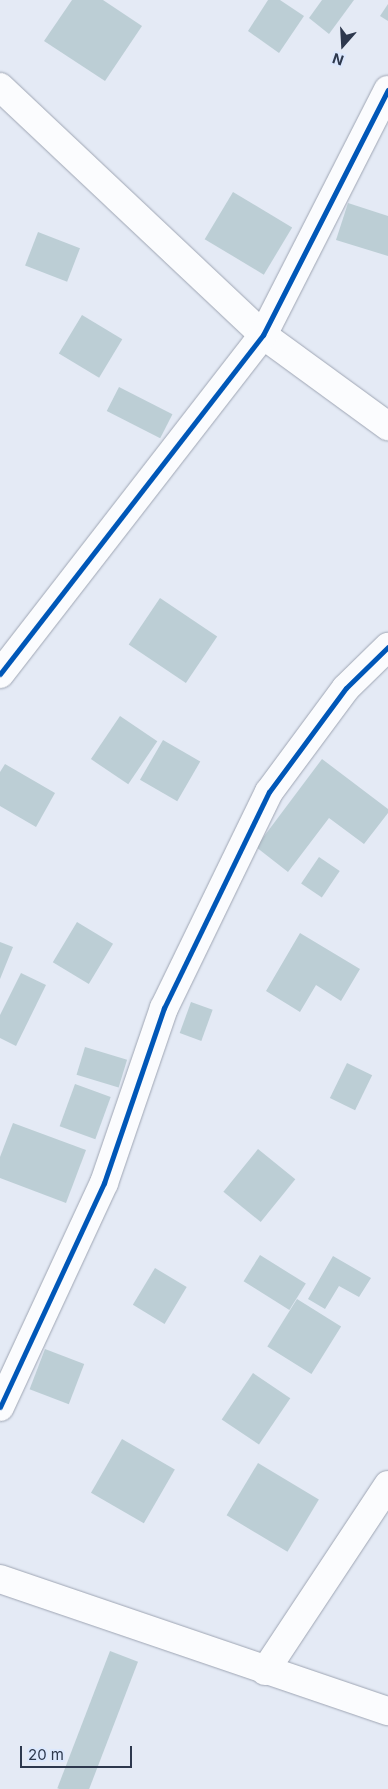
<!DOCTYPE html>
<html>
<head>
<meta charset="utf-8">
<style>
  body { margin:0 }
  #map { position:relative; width:388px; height:1789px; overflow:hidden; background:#e4eaf5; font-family:Inter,sans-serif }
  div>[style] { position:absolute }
  .building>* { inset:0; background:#bcced5; transform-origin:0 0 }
  .roads { filter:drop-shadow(0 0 1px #9ea5b3) drop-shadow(0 0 1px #9ea5b3) }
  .minor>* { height:28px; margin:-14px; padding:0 14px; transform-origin:14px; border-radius:14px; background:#fbfcfe }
  .cycleway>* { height:5px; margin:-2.5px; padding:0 2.5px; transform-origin:2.5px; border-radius:2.5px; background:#0057b8 }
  span { translate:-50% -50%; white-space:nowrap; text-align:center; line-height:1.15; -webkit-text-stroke:4px #dce8fd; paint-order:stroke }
  .north { position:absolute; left:318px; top:20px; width:50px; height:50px; -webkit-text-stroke:4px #dce8fd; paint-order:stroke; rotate:199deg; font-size:14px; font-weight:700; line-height:20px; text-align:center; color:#2d384d }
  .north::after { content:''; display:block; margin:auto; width:18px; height:22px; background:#2d384d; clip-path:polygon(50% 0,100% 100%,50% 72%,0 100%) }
  .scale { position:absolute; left:20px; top:1746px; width:112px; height:22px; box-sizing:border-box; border:2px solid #2d384d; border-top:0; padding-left:6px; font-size:15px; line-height:18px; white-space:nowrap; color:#2d384d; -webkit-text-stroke:4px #dce8fd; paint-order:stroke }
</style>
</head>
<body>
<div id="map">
  <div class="building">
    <div style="clip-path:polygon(72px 0,103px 0,142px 26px,105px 81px,44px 41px)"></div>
    <div style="clip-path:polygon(268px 0,280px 0,304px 16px,279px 53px,248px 31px)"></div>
    <div style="clip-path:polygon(322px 0,354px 0,329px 34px,309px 18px)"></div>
    <div style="clip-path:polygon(388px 4px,388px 21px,380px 16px)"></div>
    <div style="left:233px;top:192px;width:69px;height:55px;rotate:31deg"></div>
    <div style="clip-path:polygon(348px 203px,388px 216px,388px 256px,336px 240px)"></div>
    <div style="left:38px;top:232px;width:45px;height:36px;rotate:21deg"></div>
    <div style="left:82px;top:315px;width:47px;height:45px;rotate:31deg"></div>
    <div style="left:119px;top:387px;width:60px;height:27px;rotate:27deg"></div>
    <div style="left:160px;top:598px;width:69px;height:56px;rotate:34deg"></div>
    <div style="left:120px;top:716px;width:45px;height:52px;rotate:34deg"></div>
    <div style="left:163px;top:740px;width:43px;height:46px;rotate:30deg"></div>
    <div style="clip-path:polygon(322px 759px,388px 809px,388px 813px,364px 844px,329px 818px,288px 872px,256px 847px)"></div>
    <div style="clip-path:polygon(5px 764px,55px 793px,36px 827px,0 806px,0 772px)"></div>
    <div style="left:319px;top:857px;width:25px;height:32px;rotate:34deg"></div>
    <div style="left:77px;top:922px;width:42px;height:47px;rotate:31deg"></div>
    <div style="clip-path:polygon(300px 933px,360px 969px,341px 1001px,316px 985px,300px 1012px,266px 991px)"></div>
    <div style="clip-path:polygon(0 942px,13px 947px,0 979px)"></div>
    <div style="clip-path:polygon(21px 973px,46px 985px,16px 1046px,0 1038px,0 1015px)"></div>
    <div style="left:191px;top:1002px;width:23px;height:33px;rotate:20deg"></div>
    <div style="left:85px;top:1047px;width:44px;height:29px;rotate:17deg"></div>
    <div style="left:347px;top:1063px;width:28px;height:39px;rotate:26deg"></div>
    <div style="left:75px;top:1084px;width:38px;height:45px;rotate:20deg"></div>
    <div style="clip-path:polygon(13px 1123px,86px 1150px,66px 1203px,0 1178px,0 1157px)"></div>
    <div style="left:258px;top:1149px;width:48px;height:55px;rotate:39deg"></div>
    <div style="left:260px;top:1255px;width:54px;height:31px;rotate:32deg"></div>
    <div style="clip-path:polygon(333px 1256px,371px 1278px,359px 1297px,339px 1286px,325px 1309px,308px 1299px)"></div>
    <div style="left:155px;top:1268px;width:37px;height:43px;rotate:31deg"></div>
    <div style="left:297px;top:1299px;width:52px;height:56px;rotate:32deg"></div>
    <div style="left:45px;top:1349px;width:42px;height:43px;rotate:21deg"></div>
    <div style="left:253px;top:1373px;width:45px;height:56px;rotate:34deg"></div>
    <div style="left:122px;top:1439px;width:61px;height:62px;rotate:30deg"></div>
    <div style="left:258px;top:1463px;width:71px;height:61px;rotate:31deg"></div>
    <div style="left:110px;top:1651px;width:30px;height:147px;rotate:21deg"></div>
  </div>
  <div class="roads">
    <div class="minor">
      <div style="left:0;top:87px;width:361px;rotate:43.3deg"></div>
      <div style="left:263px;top:335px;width:155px;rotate:36.1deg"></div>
      <div style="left:0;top:674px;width:429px;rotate:-52.2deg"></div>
      <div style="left:263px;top:335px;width:275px;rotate:-63deg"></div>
      <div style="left:0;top:1407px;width:247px;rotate:-65.1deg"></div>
      <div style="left:104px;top:1183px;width:185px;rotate:-71.1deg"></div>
      <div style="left:164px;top:1008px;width:240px;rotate:-64.1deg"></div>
      <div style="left:269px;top:792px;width:129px;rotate:-53.5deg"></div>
      <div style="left:346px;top:688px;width:59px;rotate:-44.3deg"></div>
      <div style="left:0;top:1579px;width:410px;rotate:18.8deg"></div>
      <div style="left:265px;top:1671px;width:223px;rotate:-56.5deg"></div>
    </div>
  </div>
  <div class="cycleway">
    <div style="left:0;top:674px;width:429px;rotate:-52.2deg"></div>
    <div style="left:263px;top:335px;width:275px;rotate:-63deg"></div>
    <div style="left:0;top:1407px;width:247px;rotate:-65.1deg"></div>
    <div style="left:104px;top:1183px;width:185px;rotate:-71.1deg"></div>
    <div style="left:164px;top:1008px;width:240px;rotate:-64.1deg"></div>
    <div style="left:269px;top:792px;width:129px;rotate:-53.5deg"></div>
    <div style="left:346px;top:688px;width:59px;rotate:-44.3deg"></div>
  </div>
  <div class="north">N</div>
  <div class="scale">20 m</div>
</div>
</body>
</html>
